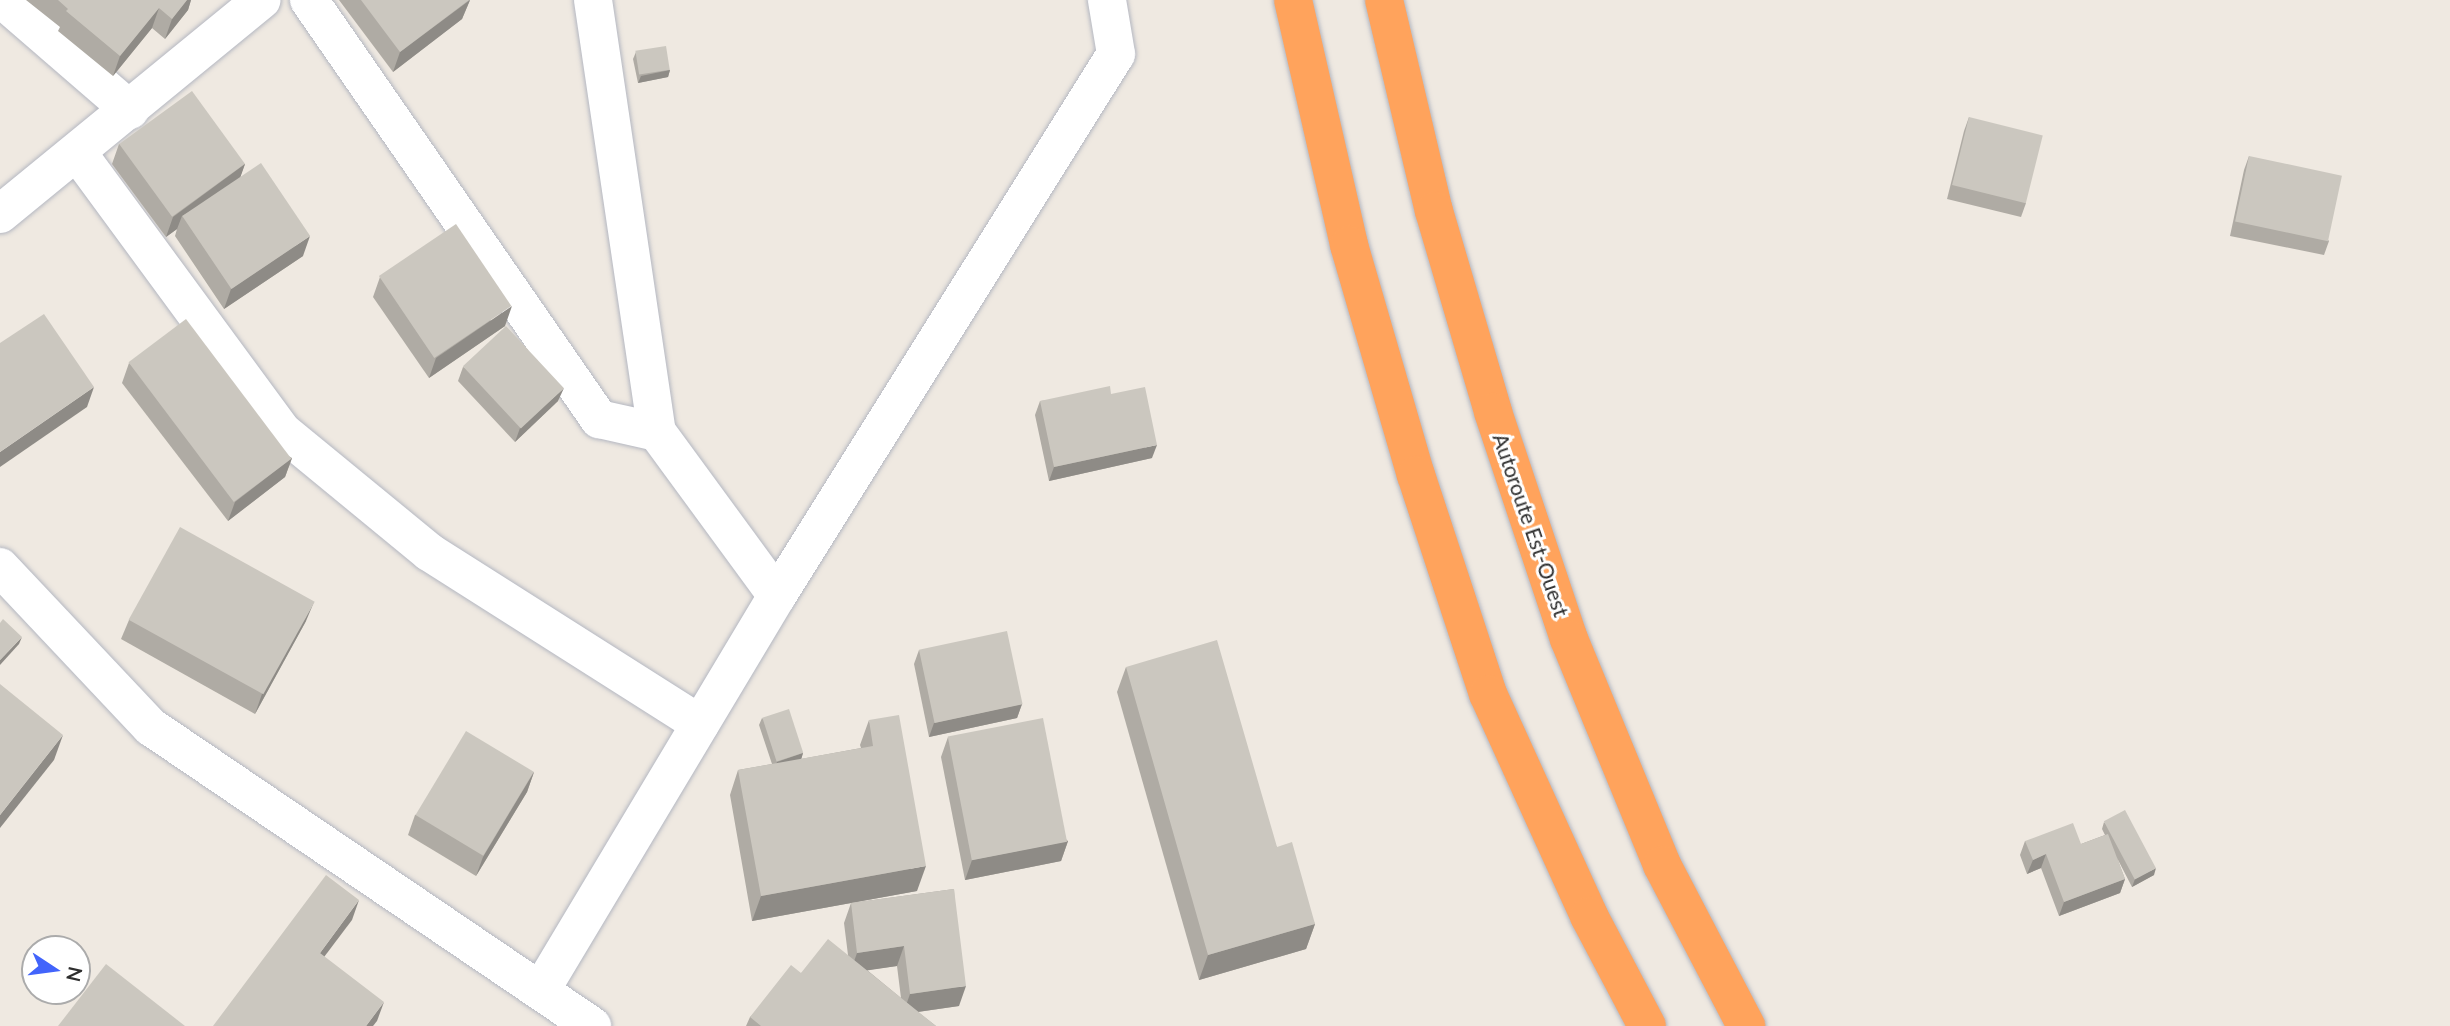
<!DOCTYPE html>
<html>
<head>
<meta charset="utf-8">
<style>
  body { margin:0 }
  #map { position:relative; width:2450px; height:1026px; overflow:hidden; background:#efe9e1; font-family:Lato,sans-serif }
  div>[style] { position:absolute }
  .roads { filter:drop-shadow(0 0 2px #b4b7c1) drop-shadow(0 0 2px #b4b7c1) }
  .minor>* { height:38px; margin:-19px; padding:0 19px; transform-origin:19px; border-radius:19px; background:#fff }
  .secondary>* { height:38px; margin:-19px; padding:0 19px; transform-origin:19px; border-radius:19px; background:#fff }
  .motorway>* { height:38px; margin:-19px; padding:0 19px; transform-origin:19px; border-radius:19px; background:#ffa35c }
  .wall>* { inset:0; background:#afaba4 }
  .shaded-wall>* { inset:0; background:#8e8b86 }
  .building>* { inset:0; background:#cbc7bf; transform-origin:0 0 }
  span { translate:-50% -50%; white-space:nowrap; text-align:center; line-height:1.15; -webkit-text-stroke:6px #fff; paint-order:stroke }
  .street-label { font-size:21px; color:#2e2e2e }
  .north { position:absolute; left:21px; top:935px; width:70px; height:70px; box-sizing:border-box; background:#fff; border:2px solid #ababab; border-radius:50%; rotate:103deg; font-size:19px; font-weight:700; line-height:28px; text-align:center; color:#2e2e2e }
  .north::after { content:''; display:block; margin:auto; width:24px; height:32px; background:#4264fb; clip-path:polygon(50% 0,100% 100%,50% 72%,0 100%) }
</style>
</head>
<body>
<div id="map">
  <div class="roads">
    <div class="minor">
      <div style="left:3px;top:0;width:168px;rotate:40.9deg"></div>
      <div style="left:309px;top:0;width:510px;rotate:55.31deg"></div>
      <div style="left:599px;top:419px;width:59px;rotate:12.6deg"></div>
      <div style="left:593px;top:0;width:437px;rotate:81.6deg"></div>
      <div style="left:657px;top:432px;width:203px;rotate:53.8deg"></div>
      <div style="left:77px;top:152px;width:348px;rotate:53.7deg"></div>
      <div style="left:283px;top:432px;width:189px;rotate:39.4deg"></div>
      <div style="left:429px;top:552px;width:321px;rotate:32.4deg"></div>
      <div style="left:0;top:214px;width:338px;rotate:-39.3deg"></div>
      <div style="left:541px;top:990px;width:459px;rotate:-59.1deg"></div>
      <div style="left:777px;top:596px;width:639px;rotate:-57.98deg"></div>
      <div style="left:1116px;top:54px;width:55px;rotate:-99.5deg"></div>
    </div>
    <div class="secondary">
      <div style="left:0;top:567px;width:220px;rotate:46.7deg"></div>
      <div style="left:151px;top:727px;width:533px;rotate:34.14deg"></div>
    </div>
    <div class="motorway">
      <div style="left:1293px;top:0;width:251px;rotate:77.1deg"></div>
      <div style="left:1349px;top:245px;width:240px;rotate:73.8deg"></div>
      <div style="left:1416px;top:475px;width:231px;rotate:71.8deg"></div>
      <div style="left:1488px;top:694px;width:244px;rotate:65.5deg"></div>
      <div style="left:1589px;top:916px;width:124px;rotate:62.2deg"></div>
      <div style="left:1384px;top:0;width:217px;rotate:76.7deg"></div>
      <div style="left:1434px;top:211px;width:209px;rotate:73.6deg"></div>
      <div style="left:1493px;top:412px;width:239px;rotate:71.5deg"></div>
      <div style="left:1569px;top:639px;width:244px;rotate:67.6deg"></div>
      <div style="left:1662px;top:865px;width:182px;rotate:62.4deg"></div>
    </div>
  </div>
  <div class="wall">
    <div style="clip-path:polygon(26px 0,191px 0,188px 10px,165px 39px,152px 28px,113px 76px,58px 31px,60px 27px)"></div>
    <div style="clip-path:polygon(339px 0,470px 0,462px 19px,393px 72px)"></div>
    <div style="clip-path:polygon(636px 52px,670px 70px,668px 77px,638px 83px,633px 59px)"></div>
    <div style="clip-path:polygon(1969px 117px,2026px 203px,2021px 217px,1947px 199px,1964px 131px)"></div>
    <div style="clip-path:polygon(119px 144px,245px 164px,240px 177px,303px 256px,224px 309px,175px 236px,177px 229px,166px 237px,112px 164px)"></div>
    <div style="clip-path:polygon(2249px 156px,2329px 241px,2324px 255px,2230px 236px,2244px 170px)"></div>
    <div style="clip-path:polygon(380px 277px,505px 326px,429px 378px,373px 297px)"></div>
    <div style="clip-path:polygon(129px 363px,292px 458px,285px 477px,228px 521px,122px 383px)"></div>
    <div style="clip-path:polygon(463px 367px,558px 401px,515px 442px,458px 381px)"></div>
    <div style="clip-path:polygon(1111px 394px,1152px 458px,1049px 481px,1035px 415px,1040px 401px)"></div>
    <div style="clip-path:polygon(129px 620px,306px 621px,255px 714px,121px 639px)"></div>
    <div style="clip-path:polygon(919px 650px,1022px 704px,1017px 718px,929px 737px,914px 664px)"></div>
    <div style="clip-path:polygon(1126px 667px,1277px 847px,1315px 924px,1306px 949px,1199px 980px,1117px 692px)"></div>
    <div style="clip-path:polygon(762px 718px,803px 753px,801px 759px,861px 748px,860px 745px,869px 720px,917px 891px,752px 921px,730px 795px,738px 770px,772px 764px,759px 725px)"></div>
    <div style="clip-path:polygon(948px 737px,1068px 841px,1061px 861px,965px 880px,941px 757px)"></div>
    <div style="clip-path:polygon(534px 772px,527px 792px,476px 876px,408px 835px,415px 815px)"></div>
    <div style="clip-path:polygon(2104px 822px,2154px 875px,2132px 887px,2117px 858px,2125px 879px,2120px 893px,2059px 916px,2041px 868px,2027px 874px,2020px 855px,2025px 841px,2081px 844px,2105px 835px,2102px 829px)"></div>
    <div style="clip-path:polygon(evenodd,954px 889px,959px 1006px,918px 1012px,936px 1026px,746px 1026px,750px 1017px,801px 973px,848px 955px,844px 923px,851px 903px,954px 889px,897px 966px,901px 998px,867px 970px,897px 966px)"></div>
  </div>
  <div class="shaded-wall">
    <div style="clip-path:polygon(187px 0,191px 0,188px 10px,165px 39px,172px 19px)"></div>
    <div style="clip-path:polygon(470px 0,462px 19px,393px 72px,400px 52px)"></div>
    <div style="clip-path:polygon(159px 8px,152px 28px,113px 76px,120px 56px)"></div>
    <div style="clip-path:polygon(670px 70px,668px 77px,638px 83px,641px 76px)"></div>
    <div style="clip-path:polygon(245px 164px,238px 184px,182px 216px,177px 229px,166px 237px,173px 217px)"></div>
    <div style="clip-path:polygon(310px 236px,303px 256px,224px 309px,231px 289px)"></div>
    <div style="clip-path:polygon(512px 306px,505px 326px,429px 378px,436px 358px)"></div>
    <div style="clip-path:polygon(94px 387px,87px 407px,0 467px,0 452px)"></div>
    <div style="clip-path:polygon(564px 388px,558px 401px,515px 442px,520px 428px)"></div>
    <div style="clip-path:polygon(1157px 445px,1152px 458px,1049px 481px,1054px 467px)"></div>
    <div style="clip-path:polygon(292px 458px,285px 477px,228px 521px,235px 502px)"></div>
    <div style="clip-path:polygon(314px 602px,306px 621px,255px 714px,262px 694px)"></div>
    <div style="clip-path:polygon(22px 637px,19px 644px,0 665px,0 660px)"></div>
    <div style="clip-path:polygon(1022px 704px,1017px 718px,929px 737px,934px 723px)"></div>
    <div style="clip-path:polygon(63px 735px,54px 760px,0 828px,0 815px)"></div>
    <div style="clip-path:polygon(803px 753px,801px 760px,774px 769px,777px 762px)"></div>
    <div style="clip-path:polygon(534px 772px,527px 792px,476px 876px,483px 857px)"></div>
    <div style="clip-path:polygon(1068px 841px,1061px 861px,965px 880px,972px 860px)"></div>
    <div style="clip-path:polygon(2046px 854px,2041px 868px,2027px 874px,2033px 860px)"></div>
    <div style="clip-path:polygon(926px 866px,917px 891px,752px 921px,761px 896px)"></div>
    <div style="clip-path:polygon(2156px 868px,2154px 875px,2132px 887px,2135px 879px)"></div>
    <div style="clip-path:polygon(2125px 879px,2120px 893px,2059px 916px,2064px 902px)"></div>
    <div style="clip-path:polygon(359px 900px,352px 920px,312px 973px,320px 953px)"></div>
    <div style="clip-path:polygon(1315px 924px,1306px 949px,1199px 980px,1208px 955px)"></div>
    <div style="clip-path:polygon(904px 946px,897px 966px,850px 973px,857px 953px)"></div>
    <div style="clip-path:polygon(966px 986px,959px 1006px,903px 1014px,910px 994px)"></div>
    <div style="clip-path:polygon(384px 1002px,377px 1021px,373px 1026px,366px 1026px)"></div>
  </div>
  <div class="building">
    <div style="clip-path:polygon(58px 0,187px 0,172px 19px,159px 8px,120px 56px,66px 11px,68px 9px)"></div>
    <div style="clip-path:polygon(361px 0,469px 0,400px 52px)"></div>
    <div style="left:666px;top:46px;width:24px;height:31px;rotate:81deg"></div>
    <div style="left:192px;top:91px;width:90px;height:90px;rotate:54deg"></div>
    <div style="left:1969px;top:117px;width:76px;height:70px;rotate:14deg"></div>
    <div style="left:2249px;top:156px;width:95px;height:67px;rotate:12deg"></div>
    <div style="left:261px;top:163px;width:88px;height:95px;rotate:56deg"></div>
    <div style="left:456px;top:224px;width:99px;height:93px;rotate:56deg"></div>
    <div style="clip-path:polygon(44px 314px,94px 387px,0 452px,0 343px)"></div>
    <div style="left:186px;top:319px;width:175px;height:72px;rotate:53deg"></div>
    <div style="left:506px;top:326px;width:85px;height:59px;rotate:47deg"></div>
    <div style="clip-path:polygon(1110px 386px,1111px 394px,1145px 387px,1157px 445px,1054px 467px,1040px 401px)"></div>
    <div style="left:180px;top:527px;width:154px;height:106px;rotate:29deg"></div>
    <div style="clip-path:polygon(3px 619px,22px 637px,0 660px,0 623px)"></div>
    <div style="left:1007px;top:631px;width:75px;height:90px;rotate:78deg"></div>
    <div style="clip-path:polygon(1217px 640px,1277px 847px,1292px 842px,1315px 924px,1208px 955px,1126px 667px)"></div>
    <div style="clip-path:polygon(0 684px,63px 735px,0 815px)"></div>
    <div style="left:789px;top:709px;width:46px;height:28px;rotate:72deg"></div>
    <div style="clip-path:polygon(899px 715px,926px 866px,761px 896px,738px 770px,873px 746px,869px 720px)"></div>
    <div style="left:1043px;top:718px;width:126px;height:97px;rotate:79deg"></div>
    <div style="left:466px;top:731px;width:79px;height:98px;rotate:31deg"></div>
    <div style="left:2125px;top:810px;width:66px;height:24px;rotate:62deg"></div>
    <div style="clip-path:polygon(2073px 823px,2081px 844px,2108px 834px,2125px 879px,2064px 902px,2046px 854px,2033px 860px,2025px 841px)"></div>
    <div style="clip-path:polygon(326px 875px,359px 900px,320px 953px,384px 1002px,366px 1026px,213px 1026px)"></div>
    <div style="clip-path:polygon(954px 889px,966px 986px,910px 994px,904px 946px,857px 953px,851px 903px)"></div>
    <div style="clip-path:polygon(828px 939px,936px 1026px,761px 1026px,750px 1017px,791px 965px,801px 973px)"></div>
    <div style="clip-path:polygon(106px 964px,185px 1026px,58px 1026px)"></div>
  </div>
  <div class="street-label">
    <span style="left:1531px;top:525px;rotate:71deg">Autoroute Est-Ouest</span>
  </div>
  <div class="north">N</div>
</div>
</body>
</html>
